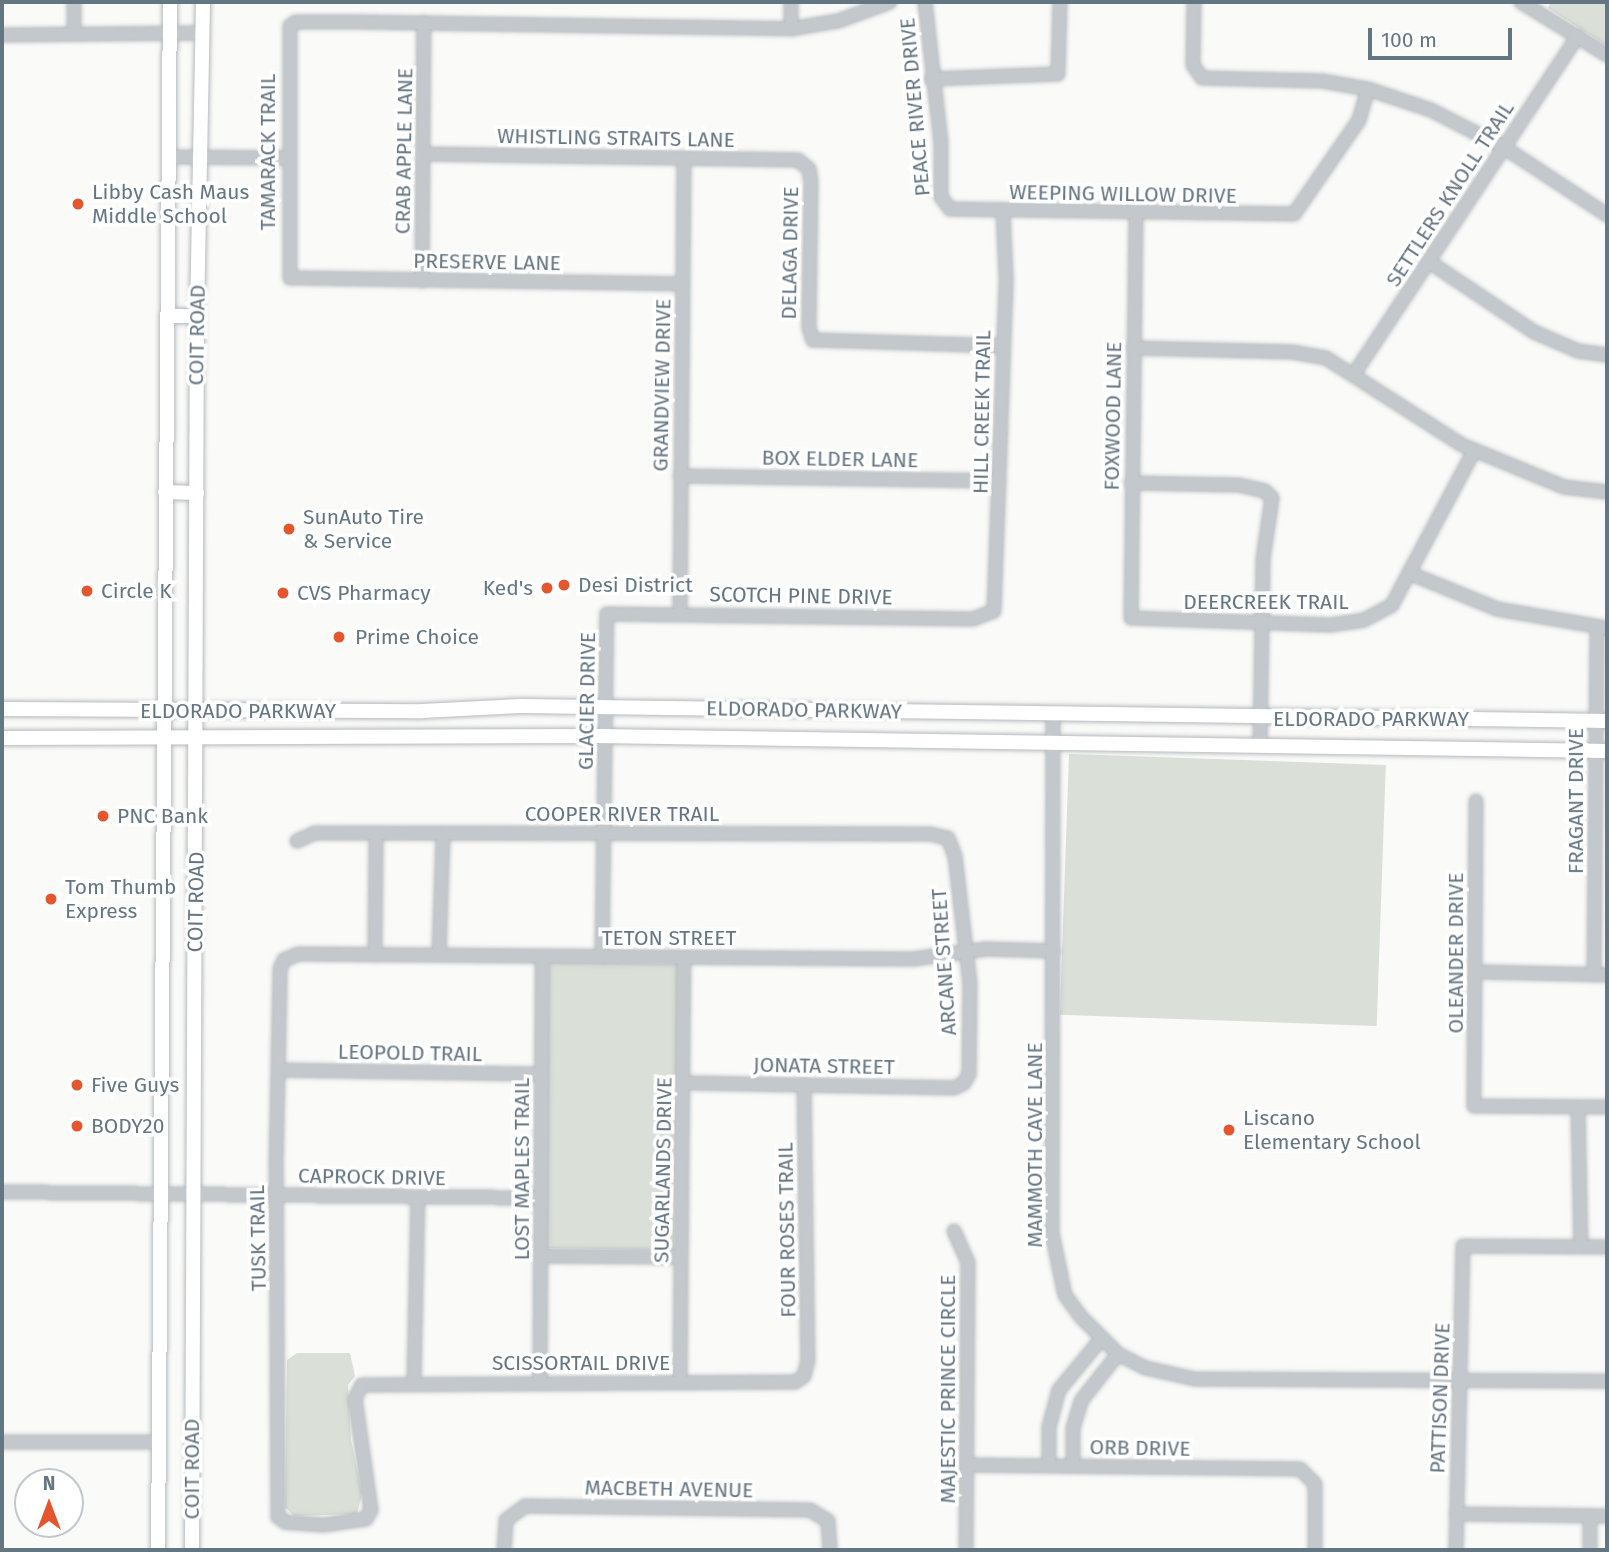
<!DOCTYPE html>
<html>
<head>
<meta charset="utf-8">
<style>
  body { margin:0 }
  #map { position:relative; width:1609px; height:1552px; overflow:hidden; background:#fafaf8; font-family:"Fira Sans",sans-serif }
  div>[style] { position:absolute }
  .green>* { inset:0; background:#dadfd7; transform-origin:0 0 }
  .roads { filter:drop-shadow(0 0 2px #b5babe) drop-shadow(0 0 2px #b5babe) }
  .minor>* { height:12px; margin:-6px; padding:0 6px; transform-origin:6px; border-radius:6px; background:#c3c8cc }
  .major>* { height:14px; margin:-7px; padding:0 7px; transform-origin:7px; border-radius:7px; background:#fff }
  .dots>* { width:19px; height:19px; translate:-50% -50%; box-sizing:border-box; border:4px solid #fff; border-radius:50% }
  span { translate:-50% -50%; white-space:nowrap; text-align:center; line-height:1.15; -webkit-text-stroke:7px #fff; paint-order:stroke }
  .street-label { font-size:21px; color:#657683 }
  .poi-label { font-size:21px; color:#657683 }
  .left { translate:0 -50%; text-align:left }
  .right { translate:-100% -50%; text-align:right }
  .frame { position:absolute; inset:0; border:4px solid #657683; pointer-events:none }
  .north { position:absolute; left:14px; top:1468px; width:70px; height:70px; box-sizing:border-box; background:#fff; border:2px solid #c1c8cd; border-radius:50%; rotate:0deg; font-size:19px; font-weight:700; line-height:28px; text-align:center; color:#657683 }
  .north::after { content:''; display:block; margin:auto; width:24px; height:32px; background:#e4572e; clip-path:polygon(50% 0,100% 100%,50% 72%,0 100%) }
  .scale { position:absolute; left:1368px; top:28px; width:144px; height:32px; box-sizing:border-box; border:4px solid #657683; border-top:0; padding-left:9px; font-size:21px; line-height:24px; white-space:nowrap; color:#657683; -webkit-text-stroke:5px #fff; paint-order:stroke }
</style>
</head>
<body>
<div id="map">
  <div class="green">
    <div style="clip-path:polygon(1551px 2px,1607px 2px,1607px 46px,1548px 8px)"></div>
    <div style="left:1069px;top:754px;width:317px;height:261px;rotate:2deg"></div>
    <div style="left:549px;top:962px;width:130px;height:286px;rotate:1deg"></div>
    <div style="clip-path:polygon(297px 1353px,350px 1353px,355px 1376px,348px 1385px,351px 1440px,362px 1494px,357px 1514px,294px 1516px,285px 1507px,287px 1360px)"></div>
  </div>
  <div class="roads">
    <div class="minor">
      <div style="left:791px;top:2px;width:27px;rotate:90deg"></div>
      <div style="left:925px;top:2px;width:141px;rotate:83.5deg"></div>
      <div style="left:941px;top:142px;width:55px;rotate:90deg"></div>
      <div style="left:941px;top:197px;width:15px;rotate:53deg"></div>
      <div style="left:950px;top:209px;width:344px;rotate:0.8deg"></div>
      <div style="left:1294px;top:214px;width:114px;rotate:-55.3deg"></div>
      <div style="left:1359px;top:120px;width:32px;rotate:-74deg"></div>
      <div style="left:1194px;top:2px;width:63px;rotate:90.9deg"></div>
      <div style="left:1193px;top:65px;width:16px;rotate:55deg"></div>
      <div style="left:1202px;top:78px;width:120px;rotate:1.4deg"></div>
      <div style="left:1322px;top:81px;width:47px;rotate:9.9deg"></div>
      <div style="left:1368px;top:89px;width:66px;rotate:18.4deg"></div>
      <div style="left:1431px;top:110px;width:83px;rotate:27.2deg"></div>
      <div style="left:1505px;top:148px;width:122px;rotate:33.3deg"></div>
      <div style="left:1521px;top:2px;width:101px;rotate:31.6deg"></div>
      <div style="left:74px;top:34px;width:32px;rotate:-90deg"></div>
      <div style="left:2px;top:35px;width:200px;rotate:-0.6deg"></div>
      <div style="left:931px;top:79px;width:127px;rotate:-2.3deg"></div>
      <div style="left:1058px;top:74px;width:72px;rotate:-88.4deg"></div>
      <div style="left:423px;top:154px;width:375px;rotate:0.9deg"></div>
      <div style="left:798px;top:160px;width:14px;rotate:39deg"></div>
      <div style="left:809px;top:169px;width:12px;rotate:81deg"></div>
      <div style="left:811px;top:181px;width:147px;rotate:90.8deg"></div>
      <div style="left:809px;top:328px;width:13px;rotate:72deg"></div>
      <div style="left:813px;top:340px;width:188px;rotate:1.8deg"></div>
      <div style="left:168px;top:157px;width:119px;rotate:0.5deg"></div>
      <div style="left:1136px;top:214px;width:404px;rotate:90.7deg"></div>
      <div style="left:1131px;top:618px;width:199px;rotate:2deg"></div>
      <div style="left:1330px;top:625px;width:34px;rotate:-8deg"></div>
      <div style="left:1364px;top:620px;width:32px;rotate:-28deg"></div>
      <div style="left:1392px;top:605px;width:174px;rotate:-62deg"></div>
      <div style="left:1431px;top:263px;width:124px;rotate:33.8deg"></div>
      <div style="left:1534px;top:332px;width:48px;rotate:23.4deg"></div>
      <div style="left:1578px;top:351px;width:29px;rotate:8deg"></div>
      <div style="left:422px;top:281px;width:259px;rotate:-89.6deg"></div>
      <div style="left:683px;top:284px;width:393px;rotate:-179.1deg"></div>
      <div style="left:290px;top:278px;width:252px;rotate:-90deg"></div>
      <div style="left:290px;top:26px;width:7px;rotate:-34deg"></div>
      <div style="left:296px;top:22px;width:61px"></div>
      <div style="left:357px;top:22px;width:434px;rotate:0.9deg"></div>
      <div style="left:791px;top:29px;width:48px;rotate:-9.7deg"></div>
      <div style="left:838px;top:21px;width:55px;rotate:-20.1deg"></div>
      <div style="left:1133px;top:348px;width:159px;rotate:1.4deg"></div>
      <div style="left:1292px;top:352px;width:35px;rotate:10deg"></div>
      <div style="left:1326px;top:358px;width:161px;rotate:32.6deg"></div>
      <div style="left:1462px;top:445px;width:110px;rotate:22.4deg"></div>
      <div style="left:1564px;top:487px;width:43px;rotate:6.6deg"></div>
      <div style="left:1354px;top:374px;width:406px;rotate:-56.5deg"></div>
      <div style="left:680px;top:476px;width:319px;rotate:0.9deg"></div>
      <div style="left:1131px;top:483px;width:108px;rotate:1.1deg"></div>
      <div style="left:1239px;top:485px;width:27px;rotate:13deg"></div>
      <div style="left:1265px;top:491px;width:10px;rotate:45deg"></div>
      <div style="left:1272px;top:498px;width:62px;rotate:98.4deg"></div>
      <div style="left:1263px;top:559px;width:187px;rotate:90.9deg"></div>
      <div style="left:1409px;top:573px;width:95px;rotate:22.2deg"></div>
      <div style="left:1497px;top:609px;width:112px;rotate:9.8deg"></div>
      <div style="left:680px;top:614px;width:456px;rotate:-89.5deg"></div>
      <div style="left:1053px;top:714px;width:519px;rotate:90.11deg"></div>
      <div style="left:1052px;top:1233px;width:63px;rotate:78.2deg"></div>
      <div style="left:1065px;top:1295px;width:29px;rotate:54deg"></div>
      <div style="left:1082px;top:1318px;width:51px;rotate:45deg"></div>
      <div style="left:1118px;top:1354px;width:31px;rotate:27deg"></div>
      <div style="left:1146px;top:1368px;width:50px;rotate:12.7deg"></div>
      <div style="left:1195px;top:1379px;width:412px;rotate:0.3deg"></div>
      <div style="left:1476px;top:801px;width:305px;rotate:90.4deg"></div>
      <div style="left:1474px;top:1106px;width:133px;rotate:0.4deg"></div>
      <div style="left:297px;top:841px;width:20px;rotate:-24deg"></div>
      <div style="left:315px;top:833px;width:615px;rotate:0.09deg"></div>
      <div style="left:930px;top:834px;width:18px;rotate:13deg"></div>
      <div style="left:948px;top:838px;width:19px;rotate:69deg"></div>
      <div style="left:955px;top:856px;width:129px;rotate:83.3deg"></div>
      <div style="left:970px;top:984px;width:90px;rotate:90.6deg"></div>
      <div style="left:969px;top:1074px;width:10px;rotate:119deg"></div>
      <div style="left:964px;top:1083px;width:11px;rotate:153deg"></div>
      <div style="left:954px;top:1088px;width:271px;rotate:-178.9deg"></div>
      <div style="left:375px;top:955px;width:122px;rotate:-89.5deg"></div>
      <div style="left:439px;top:955px;width:122px;rotate:-88.1deg"></div>
      <div style="left:602px;top:957px;width:343px;rotate:-89.2deg"></div>
      <div style="left:607px;top:614px;width:366px;rotate:0.8deg"></div>
      <div style="left:973px;top:619px;width:22px;rotate:-21deg"></div>
      <div style="left:994px;top:611px;width:334px;rotate:-87.9deg"></div>
      <div style="left:1006px;top:277px;width:66px;rotate:-92.6deg"></div>
      <div style="left:1476px;top:972px;width:131px;rotate:1.3deg"></div>
      <div style="left:1594px;top:975px;width:348px;rotate:-89.5deg"></div>
      <div style="left:278px;top:1070px;width:264px;rotate:0.9deg"></div>
      <div style="left:804px;top:1084px;width:276px;rotate:89.2deg"></div>
      <div style="left:808px;top:1360px;width:16px;rotate:104deg"></div>
      <div style="left:804px;top:1376px;width:11px;rotate:146deg"></div>
      <div style="left:795px;top:1382px;width:433px;rotate:179.6deg"></div>
      <div style="left:362px;top:1385px;width:15px;rotate:118deg"></div>
      <div style="left:355px;top:1398px;width:113px;rotate:81.9deg"></div>
      <div style="left:371px;top:1510px;width:10px;rotate:119deg"></div>
      <div style="left:366px;top:1519px;width:42px;rotate:171.9deg"></div>
      <div style="left:324px;top:1525px;width:39px;rotate:-176deg"></div>
      <div style="left:285px;top:1522px;width:9px;rotate:-144deg"></div>
      <div style="left:278px;top:1517px;width:351px;rotate:-90.3deg"></div>
      <div style="left:276px;top:1166px;width:197px;rotate:-88.8deg"></div>
      <div style="left:280px;top:969px;width:10px;rotate:-66deg"></div>
      <div style="left:284px;top:960px;width:15px;rotate:-23deg"></div>
      <div style="left:298px;top:954px;width:615px;rotate:0.47deg"></div>
      <div style="left:913px;top:959px;width:74px;rotate:-7.8deg"></div>
      <div style="left:986px;top:949px;width:68px;rotate:1.7deg"></div>
      <div style="left:1578px;top:1107px;width:140px;rotate:88.8deg"></div>
      <div style="left:2px;top:1192px;width:539px;rotate:0.64deg"></div>
      <div style="left:954px;top:1231px;width:35px;rotate:66deg"></div>
      <div style="left:968px;top:1263px;width:287px;rotate:90.4deg"></div>
      <div style="left:541px;top:1256px;width:140px;rotate:0.4deg"></div>
      <div style="left:414px;top:1382px;width:185px;rotate:-88.8deg"></div>
      <div style="left:540px;top:1382px;width:426px;rotate:-89.7deg"></div>
      <div style="left:680px;top:1382px;width:424px;rotate:-89.5deg"></div>
      <div style="left:2px;top:1442px;width:157px"></div>
      <div style="left:967px;top:1465px;width:333px;rotate:0.7deg"></div>
      <div style="left:1300px;top:1469px;width:21px;rotate:45deg"></div>
      <div style="left:1315px;top:1484px;width:66px;rotate:90deg"></div>
      <div style="left:1049px;top:1466px;width:39px;rotate:-90deg"></div>
      <div style="left:1049px;top:1427px;width:38px;rotate:-75deg"></div>
      <div style="left:1059px;top:1390px;width:66px;rotate:-50.5deg"></div>
      <div style="left:1073px;top:1466px;width:38px;rotate:-90deg"></div>
      <div style="left:1073px;top:1428px;width:28px;rotate:-73deg"></div>
      <div style="left:1081px;top:1401px;width:60px;rotate:-51.8deg"></div>
      <div style="left:1456px;top:1514px;width:151px;rotate:0.8deg"></div>
      <div style="left:504px;top:1550px;width:30px;rotate:-86deg"></div>
      <div style="left:506px;top:1520px;width:24px;rotate:-36deg"></div>
      <div style="left:525px;top:1506px;width:285px;rotate:0.8deg"></div>
      <div style="left:810px;top:1510px;width:21px;rotate:31deg"></div>
      <div style="left:828px;top:1521px;width:29px;rotate:86deg"></div>
      <div style="left:1456px;top:1550px;width:304px;rotate:-88.7deg"></div>
      <div style="left:1463px;top:1246px;width:144px;rotate:0.4deg"></div>
      <div style="left:1590px;top:1550px;width:34px;rotate:-90deg"></div>
    </div>
    <div class="major">
      <div style="left:167px;top:316px;width:30px"></div>
      <div style="left:165px;top:492px;width:32px;rotate:2deg"></div>
      <div style="left:2px;top:709px;width:420px;rotate:0.3deg"></div>
      <div style="left:422px;top:711px;width:99px;rotate:-2.9deg"></div>
      <div style="left:521px;top:706px;width:1086px;rotate:0.79deg"></div>
      <div style="left:2px;top:738px;width:595px;rotate:-0.19deg"></div>
      <div style="left:597px;top:736px;width:1010px;rotate:0.85deg"></div>
      <div style="left:158px;top:1550px;width:1548px;rotate:-89.56deg"></div>
      <div style="left:192px;top:1550px;width:1234px;rotate:-89.77deg"></div>
      <div style="left:197px;top:316px;width:314px;rotate:-88.9deg"></div>
    </div>
  </div>
  <div class="dots">
    <div style="left:78px;top:204px;background:#e4572e"></div>
    <div style="left:289px;top:529px;background:#e4572e"></div>
    <div style="left:564px;top:585px;background:#e4572e"></div>
    <div style="left:547px;top:588px;background:#e4572e"></div>
    <div style="left:87px;top:591px;background:#e4572e"></div>
    <div style="left:283px;top:593px;background:#e4572e"></div>
    <div style="left:339px;top:637px;background:#e4572e"></div>
    <div style="left:103px;top:816px;background:#e4572e"></div>
    <div style="left:51px;top:899px;background:#e4572e"></div>
    <div style="left:77px;top:1085px;background:#e4572e"></div>
    <div style="left:77px;top:1126px;background:#e4572e"></div>
    <div style="left:1229px;top:1130px;background:#e4572e"></div>
  </div>
  <div class="street-label">
    <span style="left:915px;top:107px;rotate:-95deg">PEACE RIVER DRIVE</span>
    <span style="left:616px;top:138px;rotate:1deg">WHISTLING STRAITS LANE</span>
    <span style="left:404px;top:151px;rotate:-89deg">CRAB APPLE LANE</span>
    <span style="left:268px;top:152px;rotate:-90deg">TAMARACK TRAIL</span>
    <span style="left:1123px;top:194px;rotate:1deg">WEEPING WILLOW DRIVE</span>
    <span style="left:1450px;top:194px;rotate:-57deg">SETTLERS KNOLL TRAIL</span>
    <span style="left:790px;top:253px;rotate:-89deg">DELAGA DRIVE</span>
    <span style="left:487px;top:262px;rotate:1deg">PRESERVE LANE</span>
    <span style="left:197px;top:335px;rotate:-89deg">COIT ROAD</span>
    <span style="left:662px;top:385px;rotate:-89deg">GRANDVIEW DRIVE</span>
    <span style="left:982px;top:412px;rotate:-89deg">HILL CREEK TRAIL</span>
    <span style="left:1113px;top:416px;rotate:-89deg">FOXWOOD LANE</span>
    <span style="left:840px;top:459px;rotate:1deg">BOX ELDER LANE</span>
    <span style="left:801px;top:596px;rotate:1deg">SCOTCH PINE DRIVE</span>
    <span style="left:1266px;top:602px">DEERCREEK TRAIL</span>
    <span style="left:587px;top:701px;rotate:-89deg">GLACIER DRIVE</span>
    <span style="left:804px;top:710px;rotate:1deg">ELDORADO PARKWAY</span>
    <span style="left:238px;top:711px">ELDORADO PARKWAY</span>
    <span style="left:1371px;top:719px">ELDORADO PARKWAY</span>
    <span style="left:1576px;top:801px;rotate:-90deg">FRAGANT DRIVE</span>
    <span style="left:622px;top:814px">COOPER RIVER TRAIL</span>
    <span style="left:196px;top:902px;rotate:-89deg">COIT ROAD</span>
    <span style="left:669px;top:938px">TETON STREET</span>
    <span style="left:1456px;top:953px;rotate:-90deg">OLEANDER DRIVE</span>
    <span style="left:944px;top:962px;rotate:-94deg">ARCANE STREET</span>
    <span style="left:410px;top:1053px;rotate:1deg">LEOPOLD TRAIL</span>
    <span style="left:824px;top:1066px;rotate:1deg">JONATA STREET</span>
    <span style="left:1035px;top:1145px;rotate:-90deg">MAMMOTH CAVE LANE</span>
    <span style="left:522px;top:1169px;rotate:-90deg">LOST MAPLES TRAIL</span>
    <span style="left:663px;top:1170px;rotate:-89deg">SUGARLANDS DRIVE</span>
    <span style="left:372px;top:1177px;rotate:1deg">CAPROCK DRIVE</span>
    <span style="left:787px;top:1230px;rotate:-91deg">FOUR ROSES TRAIL</span>
    <span style="left:258px;top:1238px;rotate:-91deg">TUSK TRAIL</span>
    <span style="left:581px;top:1363px">SCISSORTAIL DRIVE</span>
    <span style="left:948px;top:1389px;rotate:-90deg">MAJESTIC PRINCE CIRCLE</span>
    <span style="left:1440px;top:1398px;rotate:-88deg">PATTISON DRIVE</span>
    <span style="left:1140px;top:1448px;rotate:1deg">ORB DRIVE</span>
    <span style="left:192px;top:1469px;rotate:-90deg">COIT ROAD</span>
    <span style="left:669px;top:1489px;rotate:1deg">MACBETH AVENUE</span>
  </div>
  <div class="poi-label">
    <span class="left" style="left:92px;top:204px">Libby Cash Maus<br>Middle School</span>
    <span class="left" style="left:303px;top:529px">SunAuto Tire<br>&amp; Service</span>
    <span class="left" style="left:578px;top:585px">Desi District</span>
    <span class="right" style="left:533px;top:588px">Ked's</span>
    <span class="left" style="left:101px;top:591px">Circle K</span>
    <span class="left" style="left:297px;top:593px">CVS Pharmacy</span>
    <span class="left" style="left:355px;top:637px">Prime Choice</span>
    <span class="left" style="left:117px;top:816px">PNC Bank</span>
    <span class="left" style="left:65px;top:899px">Tom Thumb<br>Express</span>
    <span class="left" style="left:91px;top:1085px">Five Guys</span>
    <span class="left" style="left:1243px;top:1130px">Liscano<br>Elementary School</span>
    <span class="left" style="left:91px;top:1126px">BODY20</span>
  </div>
  <div class="frame"></div>
  <div class="north">N</div>
  <div class="scale">100 m</div>
</div>
</body>
</html>
